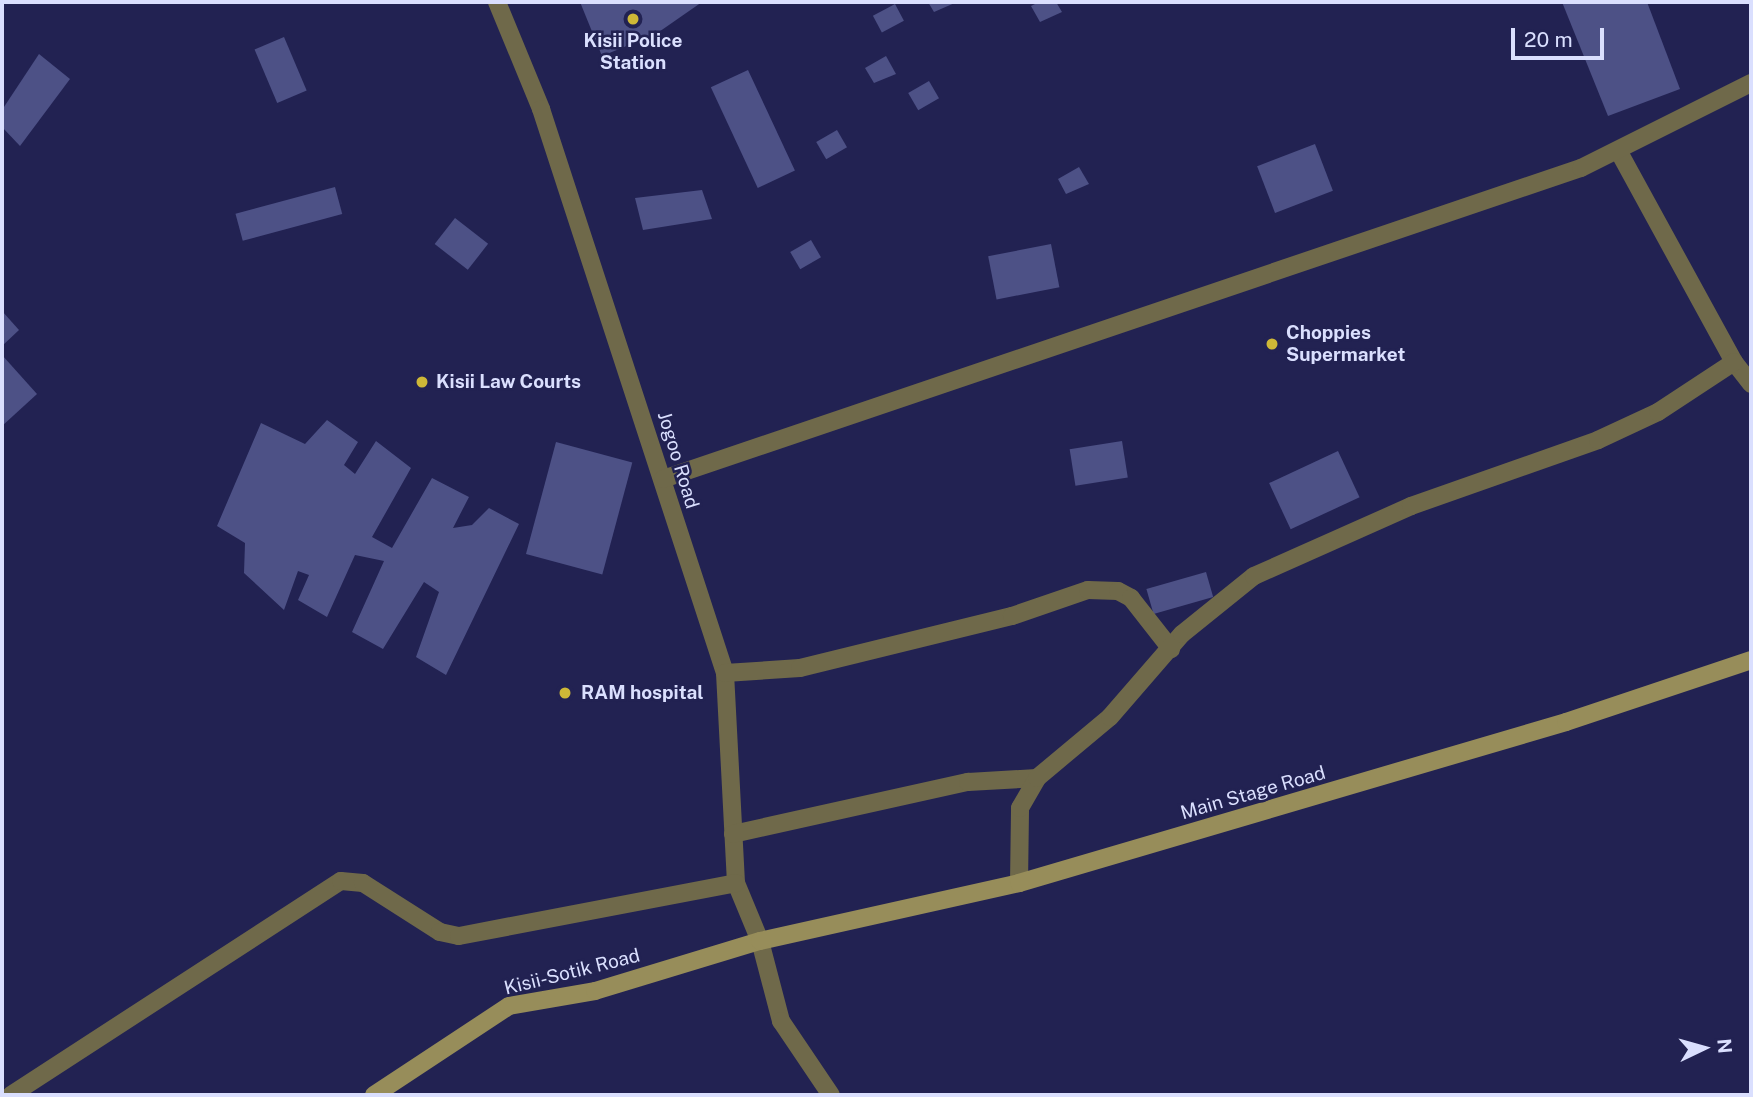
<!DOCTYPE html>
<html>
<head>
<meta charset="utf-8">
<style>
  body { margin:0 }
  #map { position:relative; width:1753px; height:1097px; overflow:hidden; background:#222252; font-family:"Public Sans",sans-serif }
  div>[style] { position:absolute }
  .building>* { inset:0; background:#4d5186; transform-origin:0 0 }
  .street>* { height:18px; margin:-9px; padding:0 9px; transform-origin:9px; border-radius:9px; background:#6f694a }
  .secondary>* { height:18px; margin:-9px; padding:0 9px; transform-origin:9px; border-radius:9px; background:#978d5a }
  .dots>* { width:19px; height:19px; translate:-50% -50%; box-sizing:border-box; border:4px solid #222252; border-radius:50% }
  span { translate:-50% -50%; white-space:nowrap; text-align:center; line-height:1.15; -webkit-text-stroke:5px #222252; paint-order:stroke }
  .poi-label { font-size:19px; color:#dadffe; font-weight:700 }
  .left { translate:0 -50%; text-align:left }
  .street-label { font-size:19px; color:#dadffe }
  .frame { position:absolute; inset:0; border:4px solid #dadffe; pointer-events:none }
  .north { position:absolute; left:1669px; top:1013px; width:70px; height:70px; -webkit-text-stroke:5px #222252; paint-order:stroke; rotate:85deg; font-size:19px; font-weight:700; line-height:28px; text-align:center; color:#dadffe }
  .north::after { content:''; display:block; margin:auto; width:24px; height:32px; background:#dadffe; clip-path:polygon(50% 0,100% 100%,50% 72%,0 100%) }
  .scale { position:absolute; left:1511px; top:28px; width:93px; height:32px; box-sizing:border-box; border:4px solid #dadffe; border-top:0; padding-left:9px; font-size:21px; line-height:24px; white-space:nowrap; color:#dadffe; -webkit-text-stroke:5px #222252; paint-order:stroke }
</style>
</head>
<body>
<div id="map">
  <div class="building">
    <div style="clip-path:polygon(580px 2px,702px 2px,656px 34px,602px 56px)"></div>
    <div style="clip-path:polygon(928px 2px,957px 2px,934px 12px)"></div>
    <div style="clip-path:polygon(1039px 2px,1056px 2px,1062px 12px,1040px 22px,1031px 6px)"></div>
    <div style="clip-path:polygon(1562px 2px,1647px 2px,1680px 89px,1608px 116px)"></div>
    <div style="left:895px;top:4px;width:19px;height:25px;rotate:62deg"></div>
    <div style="left:284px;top:37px;width:58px;height:32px;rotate:67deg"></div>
    <div style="clip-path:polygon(39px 54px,70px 79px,20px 146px,2px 127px,2px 110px)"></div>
    <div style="clip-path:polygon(886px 56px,896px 74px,874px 83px,865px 68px)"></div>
    <div style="left:748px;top:70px;width:111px;height:41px;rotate:65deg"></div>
    <div style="left:929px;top:81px;width:20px;height:24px;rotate:60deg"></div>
    <div style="left:837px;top:130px;width:20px;height:24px;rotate:60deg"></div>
    <div style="left:1315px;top:144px;width:50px;height:62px;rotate:69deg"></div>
    <div style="clip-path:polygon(1079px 167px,1089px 184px,1066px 194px,1058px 179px)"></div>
    <div style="left:335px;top:187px;width:28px;height:103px;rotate:75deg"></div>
    <div style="clip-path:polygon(702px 190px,712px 219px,643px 230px,635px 198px)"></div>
    <div style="left:455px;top:218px;width:42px;height:33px;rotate:38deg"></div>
    <div style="left:811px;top:240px;width:20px;height:24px;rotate:60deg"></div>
    <div style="left:1051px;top:244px;width:44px;height:64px;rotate:79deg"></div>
    <div style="clip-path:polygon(2px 311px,19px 330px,2px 346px)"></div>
    <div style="clip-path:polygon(2px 355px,37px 394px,2px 426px)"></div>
    <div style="clip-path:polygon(327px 420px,358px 442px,344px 465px,355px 474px,376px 441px,411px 468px,372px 537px,392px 548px,432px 478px,469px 497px,453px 528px,472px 525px,489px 508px,519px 524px,446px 675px,416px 657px,439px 592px,424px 582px,383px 649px,352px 632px,384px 561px,355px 555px,327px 617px,298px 600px,309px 575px,298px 571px,284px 610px,244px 573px,245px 543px,217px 526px,261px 423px,305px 444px)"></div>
    <div style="left:1122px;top:441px;width:37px;height:53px;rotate:81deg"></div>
    <div style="left:556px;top:442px;width:79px;height:116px;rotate:15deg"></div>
    <div style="left:1338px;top:451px;width:51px;height:76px;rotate:65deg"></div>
    <div style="left:1206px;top:572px;width:26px;height:62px;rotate:74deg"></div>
  </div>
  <div class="street">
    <div style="left:497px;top:2px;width:116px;rotate:67.6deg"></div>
    <div style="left:541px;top:109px;width:593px;rotate:71.93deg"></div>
    <div style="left:725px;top:673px;width:210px;rotate:87deg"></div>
    <div style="left:736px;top:883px;width:63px;rotate:67.5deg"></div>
    <div style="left:760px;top:941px;width:83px;rotate:75.3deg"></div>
    <div style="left:781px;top:1021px;width:89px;rotate:56deg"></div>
    <div style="left:1619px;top:152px;width:239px;rotate:61.3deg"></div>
    <div style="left:1734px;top:362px;width:28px;rotate:52deg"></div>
    <div style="left:663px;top:479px;width:969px;rotate:-18.72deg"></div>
    <div style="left:1581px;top:168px;width:190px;rotate:-26.6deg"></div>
    <div style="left:725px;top:673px;width:75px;rotate:-3.8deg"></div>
    <div style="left:800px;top:668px;width:218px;rotate:-13.8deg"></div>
    <div style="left:1012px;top:616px;width:80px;rotate:-18.9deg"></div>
    <div style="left:1088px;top:590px;width:30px;rotate:2deg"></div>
    <div style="left:1118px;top:591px;width:15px;rotate:28deg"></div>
    <div style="left:1131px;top:598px;width:65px;rotate:51.9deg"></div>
    <div style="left:733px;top:834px;width:241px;rotate:-12.5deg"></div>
    <div style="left:968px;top:782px;width:69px;rotate:-3.3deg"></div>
    <div style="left:1019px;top:883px;width:75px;rotate:-89.2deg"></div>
    <div style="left:1020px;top:808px;width:34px;rotate:-60deg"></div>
    <div style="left:1037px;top:778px;width:95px;rotate:-39.9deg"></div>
    <div style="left:1110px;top:717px;width:110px;rotate:-49.1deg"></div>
    <div style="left:1182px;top:634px;width:92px;rotate:-38.9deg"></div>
    <div style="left:1254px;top:576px;width:172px;rotate:-24deg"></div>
    <div style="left:1411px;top:506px;width:198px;rotate:-19.4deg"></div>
    <div style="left:1598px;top:440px;width:66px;rotate:-25deg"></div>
    <div style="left:1658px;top:412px;width:91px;rotate:-33.3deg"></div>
    <div style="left:11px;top:1095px;width:393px;rotate:-33deg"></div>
    <div style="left:341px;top:881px;width:22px;rotate:5deg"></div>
    <div style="left:363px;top:883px;width:91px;rotate:32.5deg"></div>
    <div style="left:440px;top:932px;width:19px;rotate:12deg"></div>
    <div style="left:459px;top:936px;width:282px;rotate:-10.8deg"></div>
  </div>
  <div class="secondary">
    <div style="left:374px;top:1095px;width:162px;rotate:-33.4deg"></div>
    <div style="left:509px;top:1006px;width:87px;rotate:-9.9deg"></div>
    <div style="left:595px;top:991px;width:172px;rotate:-16.9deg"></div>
    <div style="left:760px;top:941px;width:265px;rotate:-12.6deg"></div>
    <div style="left:1019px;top:883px;width:570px;rotate:-16.4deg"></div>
    <div style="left:1566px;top:722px;width:195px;rotate:-18.5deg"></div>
  </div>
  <div class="dots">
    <div style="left:633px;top:19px;background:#ceb837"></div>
    <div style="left:1272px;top:344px;background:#ceb837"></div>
    <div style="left:422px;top:382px;background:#ceb837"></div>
    <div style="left:565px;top:693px;background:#ceb837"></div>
  </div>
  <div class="poi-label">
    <span style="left:633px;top:52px">Kisii Police<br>Station</span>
    <span class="left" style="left:1286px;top:344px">Choppies<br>Supermarket</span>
    <span class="left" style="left:436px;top:382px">Kisii Law Courts</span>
    <span class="left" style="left:581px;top:693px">RAM hospital</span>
  </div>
  <div class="street-label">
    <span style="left:678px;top:460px;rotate:73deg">Jogoo Road</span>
    <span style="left:1253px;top:793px;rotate:-16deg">Main Stage Road</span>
    <span style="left:572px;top:972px;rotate:-14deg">Kisii-Sotik Road</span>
  </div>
  <div class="frame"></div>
  <div class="north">N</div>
  <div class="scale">20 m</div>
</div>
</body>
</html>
